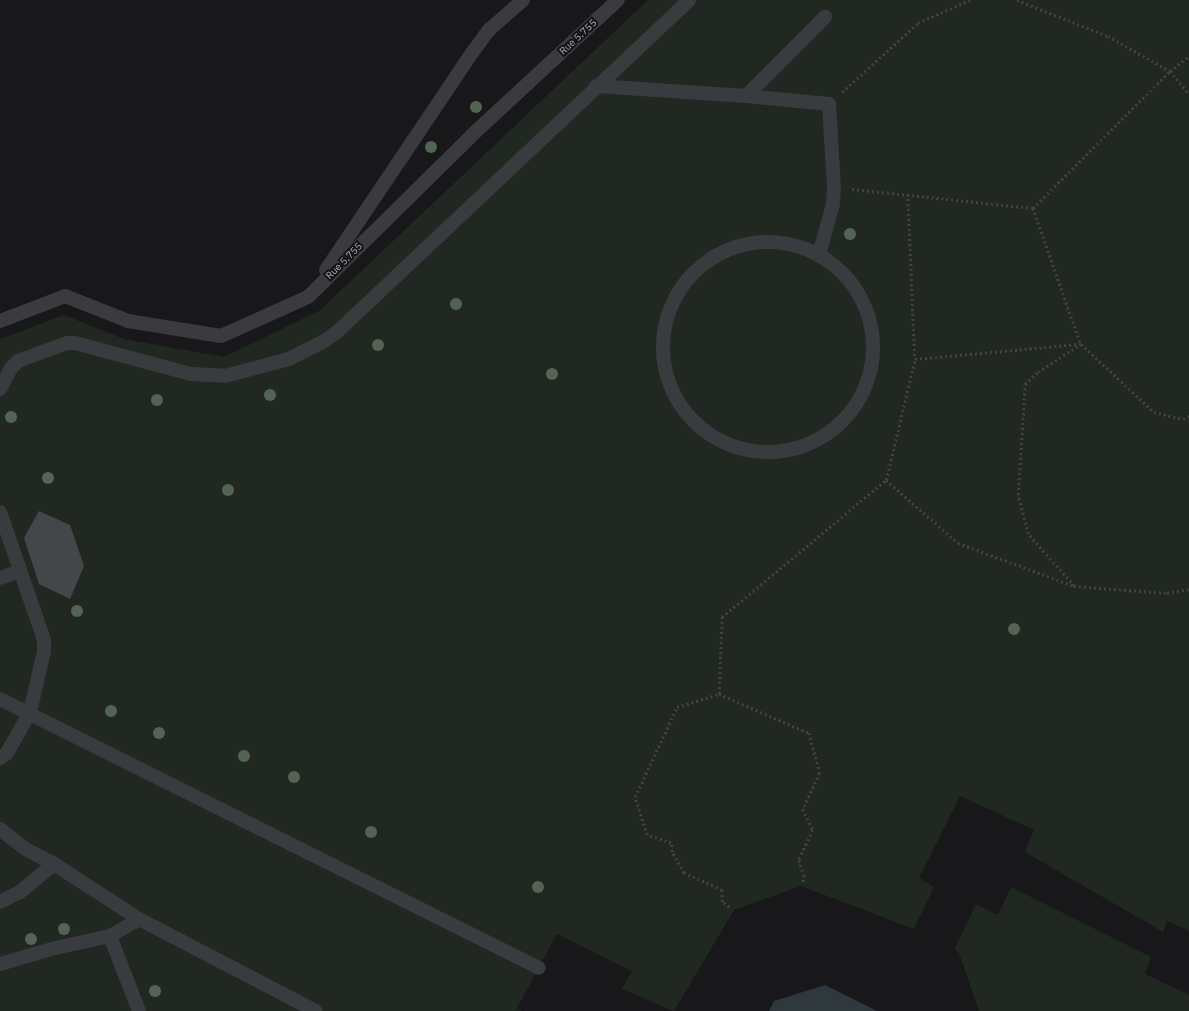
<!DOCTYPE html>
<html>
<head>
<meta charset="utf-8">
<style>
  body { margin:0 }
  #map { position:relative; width:1189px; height:1011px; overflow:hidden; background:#18181a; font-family:"IBM Plex Sans",sans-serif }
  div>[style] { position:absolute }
  .green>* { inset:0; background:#202821 }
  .water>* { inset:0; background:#2f383d }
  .building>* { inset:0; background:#45464a }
  .path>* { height:2.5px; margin-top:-1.25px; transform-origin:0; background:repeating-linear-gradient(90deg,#404246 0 2px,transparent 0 5px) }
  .lane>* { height:14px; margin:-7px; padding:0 7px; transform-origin:7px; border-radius:7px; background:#393b3f }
  .lane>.ring { margin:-7px; padding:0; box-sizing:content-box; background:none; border:14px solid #393b3f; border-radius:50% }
  .trees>* { width:12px; height:12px; margin:-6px; border-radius:50%; background:#536455 }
  span { translate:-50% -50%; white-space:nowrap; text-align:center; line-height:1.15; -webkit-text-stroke:4px #131315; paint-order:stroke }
  .street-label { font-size:10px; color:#abb0b9 }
</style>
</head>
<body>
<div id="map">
  <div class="green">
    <div style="clip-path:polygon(648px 0,1189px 0,1189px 931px,1167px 921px,1163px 932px,1025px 852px,1034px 830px,960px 796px,919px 878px,934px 887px,914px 929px,801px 886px,734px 910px,674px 1011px,622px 989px,632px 971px,557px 934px,517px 1008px,522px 1011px,0 1011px,0 339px,64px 315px,124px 339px,224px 357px,319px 311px)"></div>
    <div style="clip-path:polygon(1011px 887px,1151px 957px,1145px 974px,1189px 995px,1189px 1011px,979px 1011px,959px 953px,955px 948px,976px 904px,998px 915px)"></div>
  </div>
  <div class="water">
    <div style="clip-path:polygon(825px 985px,877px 1011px,769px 1011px,774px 1001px)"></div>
  </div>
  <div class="building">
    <div style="clip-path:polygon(39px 511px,70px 525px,84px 566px,70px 599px,39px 584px,24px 538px)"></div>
  </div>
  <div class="path">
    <div style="left:1017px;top:0;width:98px;rotate:21.6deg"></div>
    <div style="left:1108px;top:36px;width:71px;rotate:29.4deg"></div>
    <div style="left:1170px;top:71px;width:30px;rotate:50deg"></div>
    <div style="left:842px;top:92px;width:103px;rotate:-42.2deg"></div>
    <div style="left:918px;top:23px;width:57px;rotate:-23.9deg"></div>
    <div style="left:852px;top:189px;width:182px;rotate:6deg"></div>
    <div style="left:1033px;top:208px;width:144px;rotate:70.6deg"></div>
    <div style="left:1081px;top:344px;width:100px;rotate:43deg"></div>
    <div style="left:1154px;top:412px;width:30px;rotate:14deg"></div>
    <div style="left:1183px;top:419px;width:7px;rotate:-27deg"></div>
    <div style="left:908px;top:194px;width:165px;rotate:87.6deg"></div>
    <div style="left:915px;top:359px;width:167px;rotate:-5.2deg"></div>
    <div style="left:1033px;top:208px;width:194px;rotate:-45deg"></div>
    <div style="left:1170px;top:71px;width:24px;rotate:-38deg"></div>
    <div style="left:886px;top:480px;width:96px;rotate:41.2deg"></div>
    <div style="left:958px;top:543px;width:124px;rotate:20.3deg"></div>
    <div style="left:1074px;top:586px;width:93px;rotate:4.3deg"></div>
    <div style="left:1167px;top:593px;width:22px;rotate:-10deg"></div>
    <div style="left:1074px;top:586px;width:69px;rotate:-131.5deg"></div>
    <div style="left:1028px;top:534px;width:40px;rotate:-104.4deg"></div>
    <div style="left:1018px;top:495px;width:111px;rotate:-86.4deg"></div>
    <div style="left:1025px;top:384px;width:18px;rotate:-43deg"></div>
    <div style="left:1038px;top:372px;width:51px;rotate:-33.1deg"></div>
    <div style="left:719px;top:694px;width:77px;rotate:-87.8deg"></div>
    <div style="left:722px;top:617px;width:214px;rotate:-39.9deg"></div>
    <div style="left:886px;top:480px;width:124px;rotate:-76.5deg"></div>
    <div style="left:729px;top:907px;width:9px;rotate:-144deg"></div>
    <div style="left:722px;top:902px;width:12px;rotate:-90deg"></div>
    <div style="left:722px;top:890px;width:42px;rotate:-155.9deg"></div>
    <div style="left:684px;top:873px;width:24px;rotate:-120deg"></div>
    <div style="left:672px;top:852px;width:9px;rotate:-96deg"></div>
    <div style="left:671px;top:843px;width:25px;rotate:-162deg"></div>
    <div style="left:647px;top:835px;width:40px;rotate:-108deg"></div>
    <div style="left:635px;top:797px;width:99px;rotate:-65deg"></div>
    <div style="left:677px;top:707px;width:44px;rotate:-17.2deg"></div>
    <div style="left:719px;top:694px;width:98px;rotate:23.4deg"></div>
    <div style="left:809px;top:733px;width:41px;rotate:74.6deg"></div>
    <div style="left:820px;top:773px;width:40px;rotate:115deg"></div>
    <div style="left:803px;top:809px;width:23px;rotate:65deg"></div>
    <div style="left:813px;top:830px;width:33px;rotate:115deg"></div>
    <div style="left:799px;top:860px;width:16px;rotate:72deg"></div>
    <div style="left:804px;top:875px;width:8px;rotate:97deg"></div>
  </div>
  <div class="lane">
    <div style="left:596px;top:86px;width:150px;rotate:3.8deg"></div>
    <div style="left:746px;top:96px;width:112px;rotate:-45deg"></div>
    <div style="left:746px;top:96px;width:83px;rotate:5.5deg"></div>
    <div style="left:829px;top:104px;width:84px;rotate:86.6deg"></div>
    <div style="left:834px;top:188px;width:16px;rotate:94deg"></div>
    <div style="left:833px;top:204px;width:53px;rotate:105.4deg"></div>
    <div class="ring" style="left:663px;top:242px;width:196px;height:196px"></div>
    <div style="left:326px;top:270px;width:262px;rotate:-56.1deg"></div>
    <div style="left:472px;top:53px;width:29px;rotate:-54deg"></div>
    <div style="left:489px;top:30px;width:45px;rotate:-41.4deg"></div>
    <div style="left:0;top:321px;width:70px;rotate:-21deg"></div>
    <div style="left:65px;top:296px;width:68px;rotate:21.6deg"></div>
    <div style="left:128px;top:321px;width:94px;rotate:9.2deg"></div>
    <div style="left:221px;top:336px;width:95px;rotate:-24.1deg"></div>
    <div style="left:308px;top:297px;width:229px;rotate:-44.6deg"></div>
    <div style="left:471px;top:136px;width:200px;rotate:-42.8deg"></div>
    <div style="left:0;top:389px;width:24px;rotate:-62deg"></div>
    <div style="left:11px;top:368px;width:10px;rotate:-45deg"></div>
    <div style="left:18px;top:361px;width:52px;rotate:-20.2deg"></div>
    <div style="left:67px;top:343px;width:8px"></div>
    <div style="left:75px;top:343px;width:120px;rotate:15deg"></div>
    <div style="left:191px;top:374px;width:34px;rotate:3deg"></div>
    <div style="left:225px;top:376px;width:66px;rotate:-14.9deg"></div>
    <div style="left:289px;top:359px;width:39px;rotate:-27deg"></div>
    <div style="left:324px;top:341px;width:14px;rotate:-34deg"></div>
    <div style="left:336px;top:333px;width:485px;rotate:-43.3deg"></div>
    <div style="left:0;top:512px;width:135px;rotate:71deg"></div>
    <div style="left:44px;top:640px;width:11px;rotate:90deg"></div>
    <div style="left:44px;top:651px;width:63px;rotate:102.9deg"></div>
    <div style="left:30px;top:712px;width:47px;rotate:119.3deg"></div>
    <div style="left:7px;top:753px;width:9px;rotate:144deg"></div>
    <div style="left:0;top:578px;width:21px;rotate:-19deg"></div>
    <div style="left:0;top:699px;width:602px;rotate:26.52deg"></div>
    <div style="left:0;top:829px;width:31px;rotate:38deg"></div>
    <div style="left:24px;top:848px;width:34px;rotate:28deg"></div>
    <div style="left:54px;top:864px;width:101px;rotate:32.9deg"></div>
    <div style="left:139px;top:919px;width:199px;rotate:27.5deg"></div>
    <div style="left:0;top:902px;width:22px;rotate:-27deg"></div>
    <div style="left:20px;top:892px;width:44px;rotate:-39.5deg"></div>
    <div style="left:110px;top:936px;width:80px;rotate:68.9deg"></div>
    <div style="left:0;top:964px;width:57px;rotate:-16.2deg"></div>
    <div style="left:55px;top:948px;width:56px;rotate:-12.3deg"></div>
    <div style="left:110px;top:936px;width:34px;rotate:-30deg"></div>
  </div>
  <div class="trees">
    <div style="left:476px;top:107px"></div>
    <div style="left:431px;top:147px"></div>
    <div style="left:850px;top:234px"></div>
    <div style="left:456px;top:304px"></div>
    <div style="left:378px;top:345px"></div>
    <div style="left:552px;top:374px"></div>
    <div style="left:270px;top:395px"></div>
    <div style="left:157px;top:400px"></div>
    <div style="left:11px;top:417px"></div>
    <div style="left:48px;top:478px"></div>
    <div style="left:228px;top:490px"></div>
    <div style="left:77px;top:611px"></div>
    <div style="left:1014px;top:629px"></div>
    <div style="left:111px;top:711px"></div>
    <div style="left:159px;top:733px"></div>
    <div style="left:244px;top:756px"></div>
    <div style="left:294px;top:777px"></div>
    <div style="left:371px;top:832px"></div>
    <div style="left:538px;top:887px"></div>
    <div style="left:64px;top:929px"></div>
    <div style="left:31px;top:939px"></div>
    <div style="left:155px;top:991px"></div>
  </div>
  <div class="street-label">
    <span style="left:578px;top:37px;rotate:-43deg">Rue 5.755</span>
    <span style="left:344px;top:261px;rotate:-45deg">Rue 5.755</span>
  </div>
</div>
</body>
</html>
